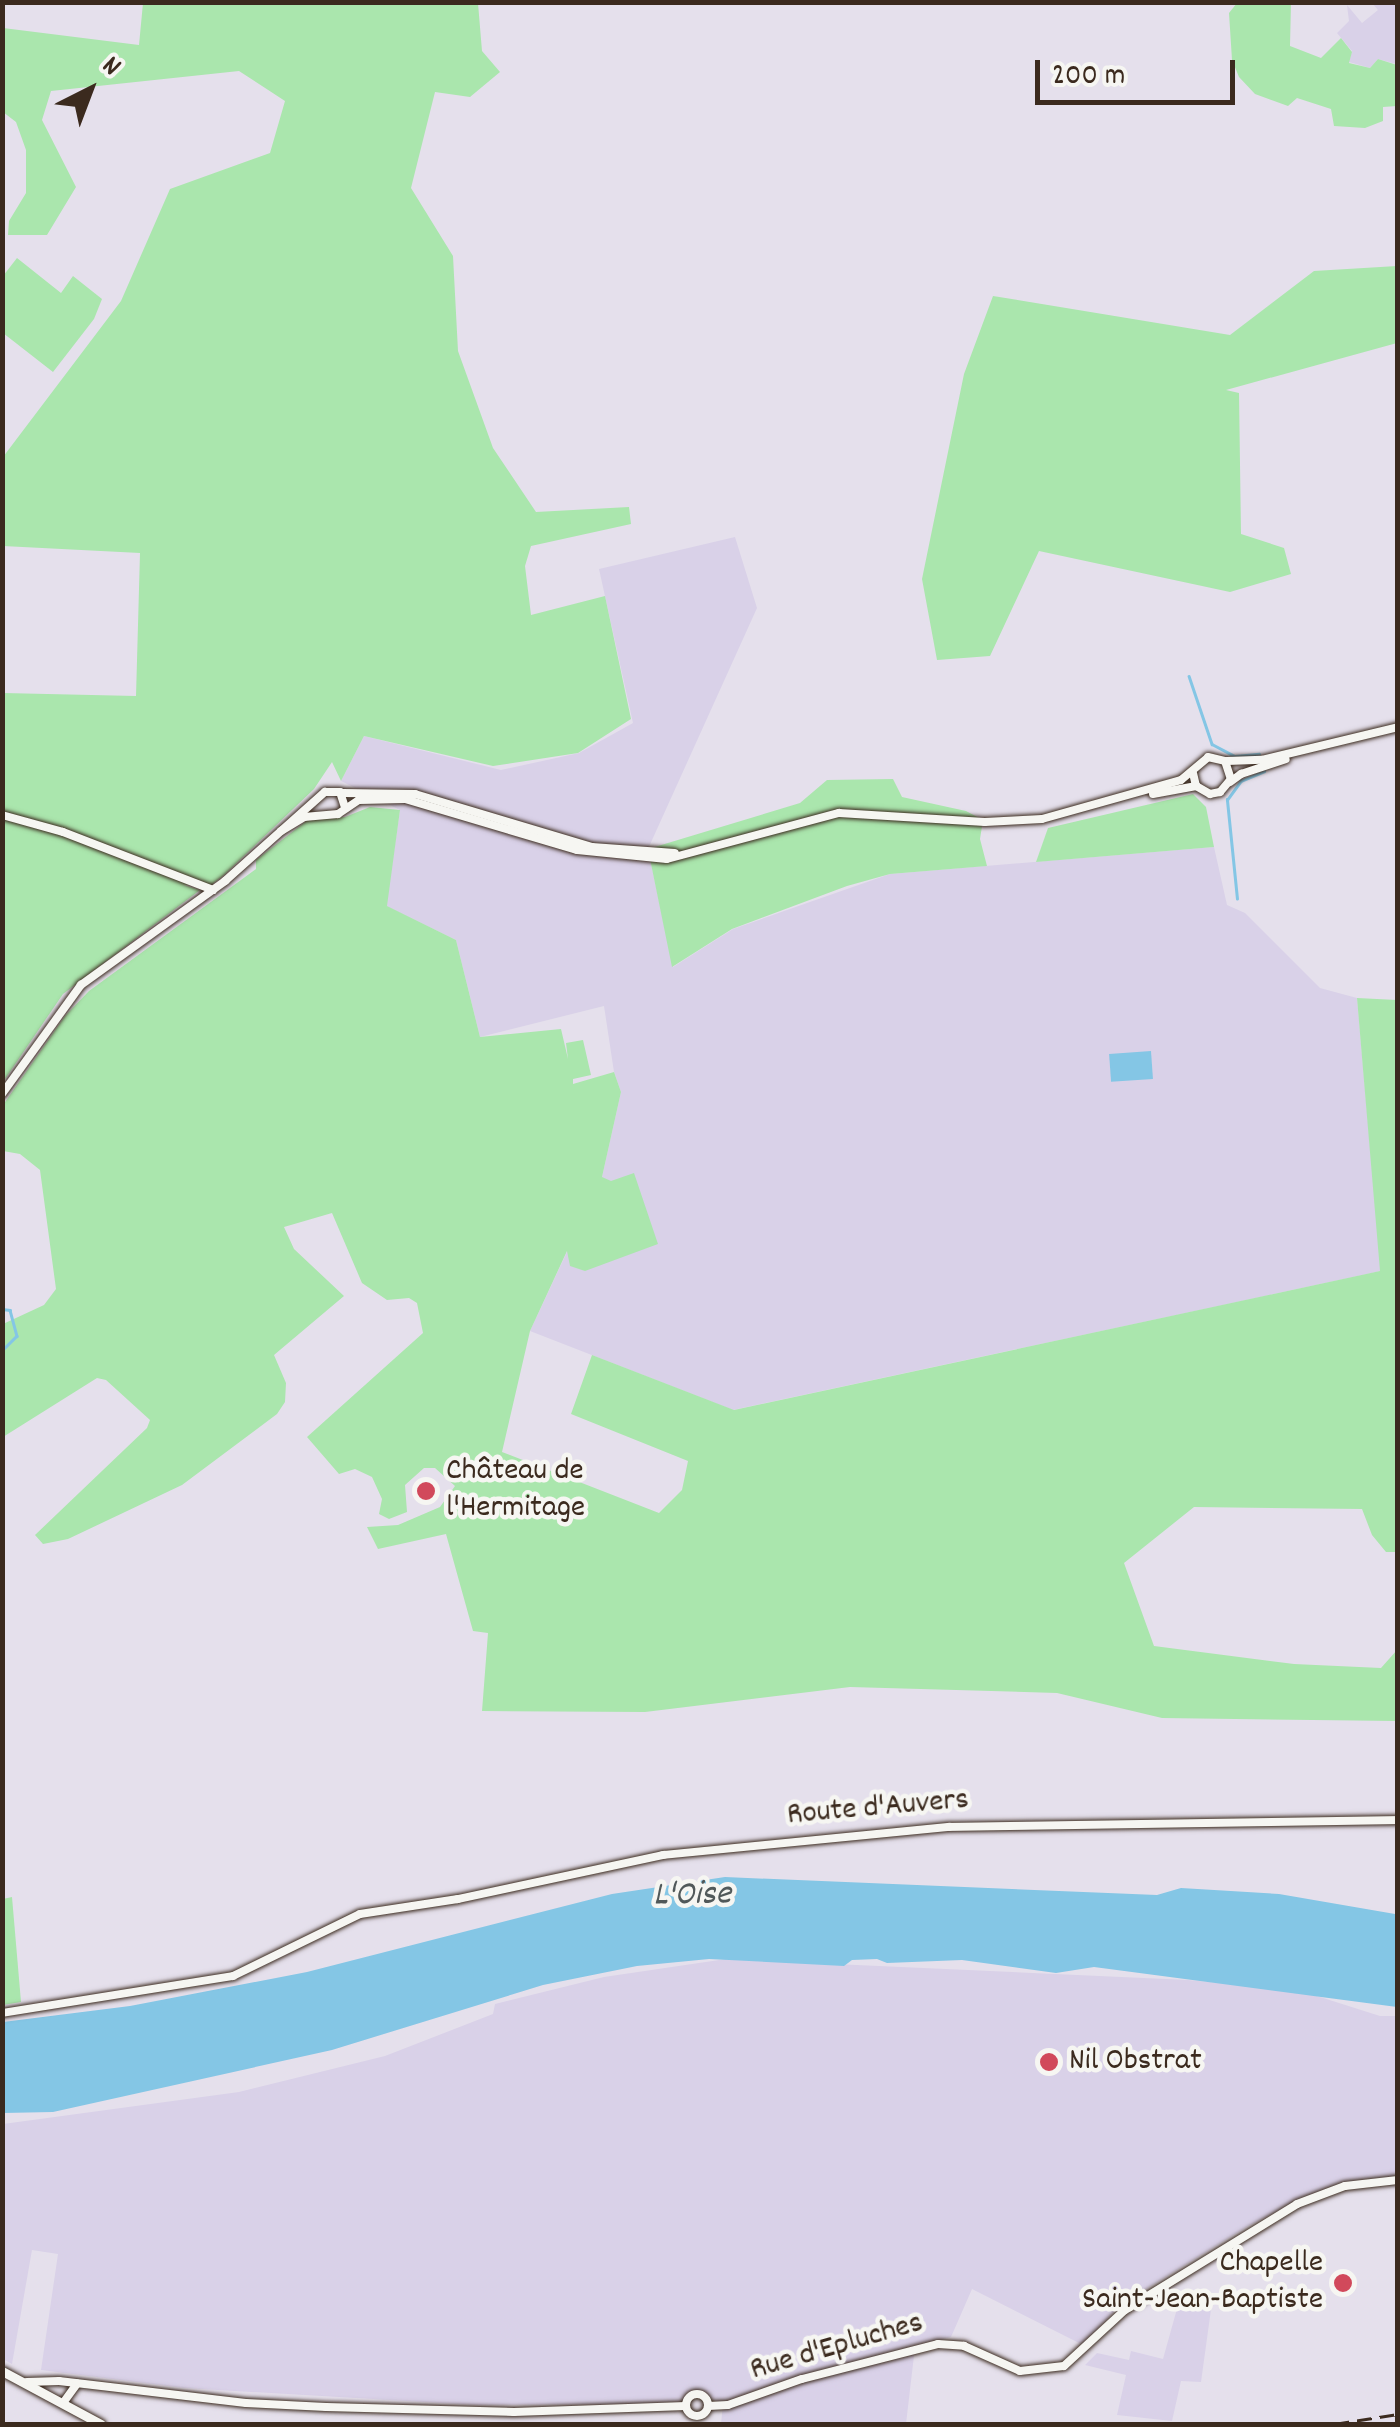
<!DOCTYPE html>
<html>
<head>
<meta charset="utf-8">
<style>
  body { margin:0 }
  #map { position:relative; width:1400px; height:2427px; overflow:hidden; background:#e5e0ec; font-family:Dekko,sans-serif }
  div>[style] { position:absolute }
  .built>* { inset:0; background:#d9d1e8 }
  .green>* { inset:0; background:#aae6ad }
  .water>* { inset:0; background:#84c6e5; transform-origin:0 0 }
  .stream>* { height:2.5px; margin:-1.25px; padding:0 1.25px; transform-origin:1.25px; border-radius:1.25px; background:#84c6e5 }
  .roads { filter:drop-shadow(0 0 2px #3b2a1e) drop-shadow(0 0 2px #3b2a1e) }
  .secondary>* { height:8px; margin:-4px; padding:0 4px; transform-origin:4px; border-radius:4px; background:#f6f6f2 }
  .secondary>.ring { margin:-4px; padding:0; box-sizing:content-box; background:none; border:8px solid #f6f6f2; border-radius:50% }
  .primary>* { height:9px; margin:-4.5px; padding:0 4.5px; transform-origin:4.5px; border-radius:4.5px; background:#f6f6f2 }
  .rail>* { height:2.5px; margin-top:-1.25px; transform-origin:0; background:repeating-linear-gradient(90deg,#3b2a1e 0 15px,transparent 0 23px) }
  .dots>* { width:28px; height:28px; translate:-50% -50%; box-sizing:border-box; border:5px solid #f6f6f2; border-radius:50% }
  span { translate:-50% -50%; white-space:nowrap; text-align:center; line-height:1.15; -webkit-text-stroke:9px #f6f6f2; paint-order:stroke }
  .poi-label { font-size:32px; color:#3b2a1e }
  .left { translate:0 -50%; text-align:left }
  .right { translate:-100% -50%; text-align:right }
  .street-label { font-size:32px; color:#3b2a1e }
  .water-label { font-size:35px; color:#51595a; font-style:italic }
  .frame { position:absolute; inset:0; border:5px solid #3b2a1e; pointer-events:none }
  .north { position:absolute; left:40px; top:40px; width:100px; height:100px; -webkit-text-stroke:8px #f6f6f2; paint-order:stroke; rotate:42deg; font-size:28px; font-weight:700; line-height:40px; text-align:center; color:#3b2a1e }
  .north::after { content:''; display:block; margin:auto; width:35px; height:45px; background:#3b2a1e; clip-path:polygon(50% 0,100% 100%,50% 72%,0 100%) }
  .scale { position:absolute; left:1035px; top:60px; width:200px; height:45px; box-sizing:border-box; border:5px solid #3b2a1e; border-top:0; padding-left:12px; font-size:30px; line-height:35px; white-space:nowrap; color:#3b2a1e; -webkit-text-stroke:8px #f6f6f2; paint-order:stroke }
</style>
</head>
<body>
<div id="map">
  <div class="built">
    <div style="clip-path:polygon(1372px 3px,1397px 3px,1396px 64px,1378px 59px,1370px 68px,1349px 62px,1352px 51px,1337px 33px,1349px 21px,1347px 5px,1362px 23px,1378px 10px)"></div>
    <div style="clip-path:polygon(735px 537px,757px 608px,648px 849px,673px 967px,733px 929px,890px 874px,1214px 847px,1227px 905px,1245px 913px,1320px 988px,1357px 998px,1381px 1271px,733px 1410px,530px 1331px,602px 1177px,621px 1092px,614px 1072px,604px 1006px,480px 1037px,456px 940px,386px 906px,400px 810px,341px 781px,364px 736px,501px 770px,579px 753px,633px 723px,599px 569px)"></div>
    <div style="clip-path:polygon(726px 1959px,1188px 1980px,1298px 1990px,1380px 2016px,1397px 2016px,1397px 2177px,1311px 2194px,1248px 2226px,1120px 2305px,1083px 2345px,972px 2289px,951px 2337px,915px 2347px,906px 2424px,721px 2424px,723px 2404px,697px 2392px,681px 2404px,475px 2405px,184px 2388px,41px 2370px,58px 2254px,32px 2250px,12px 2364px,3px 2359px,3px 2124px,239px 2092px,385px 2056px,493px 2014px,495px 2004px,604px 1977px)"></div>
    <div style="clip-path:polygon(1213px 2295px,1201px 2382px,1181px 2381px,1172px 2421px,1117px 2415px,1126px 2375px,1085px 2365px,1097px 2353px,1129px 2360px,1131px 2351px,1163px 2359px,1180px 2298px)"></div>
  </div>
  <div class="green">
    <div style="clip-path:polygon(143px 3px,478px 3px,482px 51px,500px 72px,470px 97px,435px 92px,411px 188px,453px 256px,458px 351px,493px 448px,536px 512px,629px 507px,631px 524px,531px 546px,525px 566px,531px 615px,605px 596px,631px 719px,578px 753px,493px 766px,364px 736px,341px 781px,332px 762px,314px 789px,224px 875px,211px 885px,184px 885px,200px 890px,63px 994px,3px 1082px,3px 693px,136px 696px,140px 553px,3px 546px,3px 457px,121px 301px,170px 189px,270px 153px,285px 101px,239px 71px,51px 91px,42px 120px,76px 187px,47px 235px,8px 235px,9px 221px,26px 193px,26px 150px,16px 122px,3px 112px,3px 28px,139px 45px)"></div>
    <div style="clip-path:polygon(1237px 3px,1291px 3px,1290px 46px,1321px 58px,1341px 38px,1352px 52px,1349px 63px,1370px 68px,1378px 59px,1397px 65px,1397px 106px,1383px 107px,1383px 121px,1365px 128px,1334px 126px,1331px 109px,1297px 98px,1288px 106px,1255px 94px,1239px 77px,1232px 60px,1229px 13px)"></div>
    <div style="clip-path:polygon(17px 258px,61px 293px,73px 276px,102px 299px,94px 319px,53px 372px,3px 333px,3px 276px)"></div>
    <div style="clip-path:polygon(1397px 266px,1397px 343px,1226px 390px,1239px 393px,1241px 534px,1284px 548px,1291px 574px,1230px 592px,1039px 551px,990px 656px,937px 660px,922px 579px,964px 374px,993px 296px,1230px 335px,1314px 271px)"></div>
    <div style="clip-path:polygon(893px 779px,902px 797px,966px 811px,983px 820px,980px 839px,987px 866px,890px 874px,847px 886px,732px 929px,672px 967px,648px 849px,800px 803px,827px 780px)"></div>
    <div style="clip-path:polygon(1193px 794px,1206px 807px,1214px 847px,1036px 862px,1048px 828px)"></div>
    <div style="clip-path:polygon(370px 807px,400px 810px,387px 906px,456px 940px,480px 1037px,561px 1029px,568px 1059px,566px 1043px,583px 1040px,591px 1075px,573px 1079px,573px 1084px,614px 1072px,621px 1092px,602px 1177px,611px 1181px,634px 1173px,658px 1244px,585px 1271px,570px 1266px,567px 1251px,530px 1331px,502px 1452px,659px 1513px,682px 1490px,688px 1461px,571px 1414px,592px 1355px,734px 1410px,1380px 1271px,1357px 998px,1397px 1000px,1397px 1552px,1386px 1552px,1372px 1535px,1362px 1509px,1194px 1507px,1124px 1563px,1154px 1646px,1294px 1664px,1381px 1668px,1397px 1650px,1397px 1721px,1162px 1718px,1057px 1693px,850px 1687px,645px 1712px,482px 1711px,488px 1633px,473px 1631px,446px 1534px,378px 1549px,367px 1527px,398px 1525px,440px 1507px,455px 1486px,435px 1468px,424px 1468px,405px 1485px,407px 1512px,389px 1519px,379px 1514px,382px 1499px,372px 1477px,355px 1469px,339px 1474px,307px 1437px,423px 1333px,417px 1303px,409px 1298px,387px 1300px,362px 1283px,332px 1213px,284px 1227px,294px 1249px,344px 1296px,274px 1355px,286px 1383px,285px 1402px,277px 1414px,182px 1485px,68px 1539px,43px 1544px,35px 1535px,147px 1428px,150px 1420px,106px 1380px,97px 1378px,3px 1437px,3px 1324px,44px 1305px,56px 1289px,40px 1170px,20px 1154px,3px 1151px,3px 1105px,65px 1016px,89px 991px,256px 869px,256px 860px,309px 819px,345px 817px)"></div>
    <div style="clip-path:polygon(12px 1897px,21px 2002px,3px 2005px,3px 1899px)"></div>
  </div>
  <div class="water">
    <div style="left:1151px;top:1051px;width:28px;height:42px;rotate:86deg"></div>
    <div style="clip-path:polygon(725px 1877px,1157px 1895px,1181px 1888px,1279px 1894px,1395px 1914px,1397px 2007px,1094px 1967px,1056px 1973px,962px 1960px,887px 1963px,877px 1959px,852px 1960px,844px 1966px,709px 1959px,637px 1966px,543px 1985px,332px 2050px,53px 2112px,3px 2113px,3px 2022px,130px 2006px,307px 1972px,612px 1894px)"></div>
  </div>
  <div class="stream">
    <div style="left:1189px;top:676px;width:72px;rotate:71.3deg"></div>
    <div style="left:1212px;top:744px;width:26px;rotate:28deg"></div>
    <div style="left:1235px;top:756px;width:24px;rotate:-5deg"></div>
    <div style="left:1237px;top:899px;width:100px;rotate:-95.8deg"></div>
    <div style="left:1227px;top:800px;width:24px;rotate:-54deg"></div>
    <div style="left:1241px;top:781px;width:25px;rotate:-23deg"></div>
    <div style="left:2px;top:1309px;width:8px;rotate:7deg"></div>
    <div style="left:10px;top:1310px;width:27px;rotate:75deg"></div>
    <div style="left:17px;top:1336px;width:21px;rotate:135deg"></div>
  </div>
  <div class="roads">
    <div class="secondary">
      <div style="left:1227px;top:761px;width:35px;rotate:-2deg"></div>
      <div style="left:1262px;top:760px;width:140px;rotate:-13.6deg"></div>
      <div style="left:1230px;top:782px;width:14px;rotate:-36deg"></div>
      <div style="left:1241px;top:774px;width:47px;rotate:-18.4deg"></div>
      <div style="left:343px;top:793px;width:72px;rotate:0.8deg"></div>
      <div style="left:415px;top:794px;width:185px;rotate:16.7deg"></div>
      <div style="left:592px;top:847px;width:83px;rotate:4.1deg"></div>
      <div style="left:1153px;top:794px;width:44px;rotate:-10.5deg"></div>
      <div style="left:2px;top:815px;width:63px;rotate:15.6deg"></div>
      <div style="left:63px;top:832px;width:161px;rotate:21.1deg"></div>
      <div style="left:281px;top:831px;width:27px;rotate:-31deg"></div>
      <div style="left:304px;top:817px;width:34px;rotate:-5deg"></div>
      <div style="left:338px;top:814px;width:25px;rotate:-34deg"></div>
      <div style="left:359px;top:800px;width:46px;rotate:-1.2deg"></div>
      <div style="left:405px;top:799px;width:179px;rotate:16.5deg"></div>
      <div style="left:577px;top:850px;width:90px;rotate:5.7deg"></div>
      <div style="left:667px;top:859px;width:178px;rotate:-15deg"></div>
      <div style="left:839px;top:813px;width:146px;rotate:3.5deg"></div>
      <div style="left:985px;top:822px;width:57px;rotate:-3deg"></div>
      <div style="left:1042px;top:819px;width:144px;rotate:-15.7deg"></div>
      <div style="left:1181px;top:780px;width:35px;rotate:-40deg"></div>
      <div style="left:1208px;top:757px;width:17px;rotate:13deg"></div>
      <div style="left:1225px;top:761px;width:19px;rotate:72deg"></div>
      <div style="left:1231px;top:779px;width:17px;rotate:130deg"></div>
      <div style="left:1220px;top:792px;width:10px;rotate:169deg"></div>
      <div style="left:1210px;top:794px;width:16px;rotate:-150deg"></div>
      <div style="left:1196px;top:786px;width:13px;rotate:-103deg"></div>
      <div style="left:2px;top:1094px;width:135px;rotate:-54.1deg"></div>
      <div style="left:81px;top:985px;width:178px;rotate:-35.8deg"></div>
      <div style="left:225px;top:881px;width:134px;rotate:-41.7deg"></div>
      <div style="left:325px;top:792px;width:15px"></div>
      <div style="left:340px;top:792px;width:16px;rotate:72deg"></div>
      <div style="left:2px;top:2013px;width:234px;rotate:-9.1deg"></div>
      <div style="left:233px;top:1976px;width:141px;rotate:-26deg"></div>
      <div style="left:360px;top:1914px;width:99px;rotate:-8.7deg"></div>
      <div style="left:458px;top:1899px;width:210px;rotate:-12.1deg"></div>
      <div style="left:663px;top:1855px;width:287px;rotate:-5.6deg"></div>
      <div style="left:949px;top:1827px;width:449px;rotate:-0.9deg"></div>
      <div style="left:27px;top:2382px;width:32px;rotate:-2deg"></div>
      <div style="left:59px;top:2381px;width:188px;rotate:6.7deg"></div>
      <div style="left:246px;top:2403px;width:80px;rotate:2.9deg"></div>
      <div style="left:326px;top:2407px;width:188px;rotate:1.5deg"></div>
      <div style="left:514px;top:2412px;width:172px;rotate:-2deg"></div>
      <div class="ring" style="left:686px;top:2394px;width:14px;height:14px"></div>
      <div style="left:63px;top:2403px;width:24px;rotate:-54deg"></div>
      <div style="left:708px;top:2406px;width:20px;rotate:-3deg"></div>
      <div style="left:728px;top:2405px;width:78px;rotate:-19.4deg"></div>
      <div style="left:802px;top:2379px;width:140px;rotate:-14.4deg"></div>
      <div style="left:938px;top:2344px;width:26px;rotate:4deg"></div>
      <div style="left:964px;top:2346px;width:61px;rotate:24.1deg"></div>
      <div style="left:1020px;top:2371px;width:44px;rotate:-6.5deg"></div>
      <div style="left:1064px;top:2366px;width:83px;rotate:-42.6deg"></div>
      <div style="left:1125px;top:2310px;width:202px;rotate:-31.6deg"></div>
      <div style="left:1297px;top:2204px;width:51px;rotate:-20.6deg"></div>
      <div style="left:1345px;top:2186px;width:53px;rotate:-6.5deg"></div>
    </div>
    <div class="primary">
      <div style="left:2px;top:2371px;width:112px;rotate:28.2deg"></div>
    </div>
  </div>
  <div class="rail">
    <div style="left:1334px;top:2424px;width:65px;rotate:-8.9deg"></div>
  </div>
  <div class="dots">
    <div style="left:426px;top:1491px;background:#d1495b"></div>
    <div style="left:1049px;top:2062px;background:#d1495b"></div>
    <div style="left:1343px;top:2283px;background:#d1495b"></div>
  </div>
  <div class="poi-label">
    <span class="left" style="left:446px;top:1491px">Château de<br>l'Hermitage</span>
    <span class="left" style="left:1069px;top:2062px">Nil Obstrat</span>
    <span class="right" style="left:1323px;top:2283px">Chapelle<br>Saint-Jean-Baptiste</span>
  </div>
  <div class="street-label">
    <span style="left:878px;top:1809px;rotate:-5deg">Route d'Auvers</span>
    <span style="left:837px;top:2348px;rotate:-16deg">Rue d'Epluches</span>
  </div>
  <div class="water-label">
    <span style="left:692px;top:1896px;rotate:-1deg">L'Oise</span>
  </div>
  <div class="frame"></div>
  <div class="north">N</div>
  <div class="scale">200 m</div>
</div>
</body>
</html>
